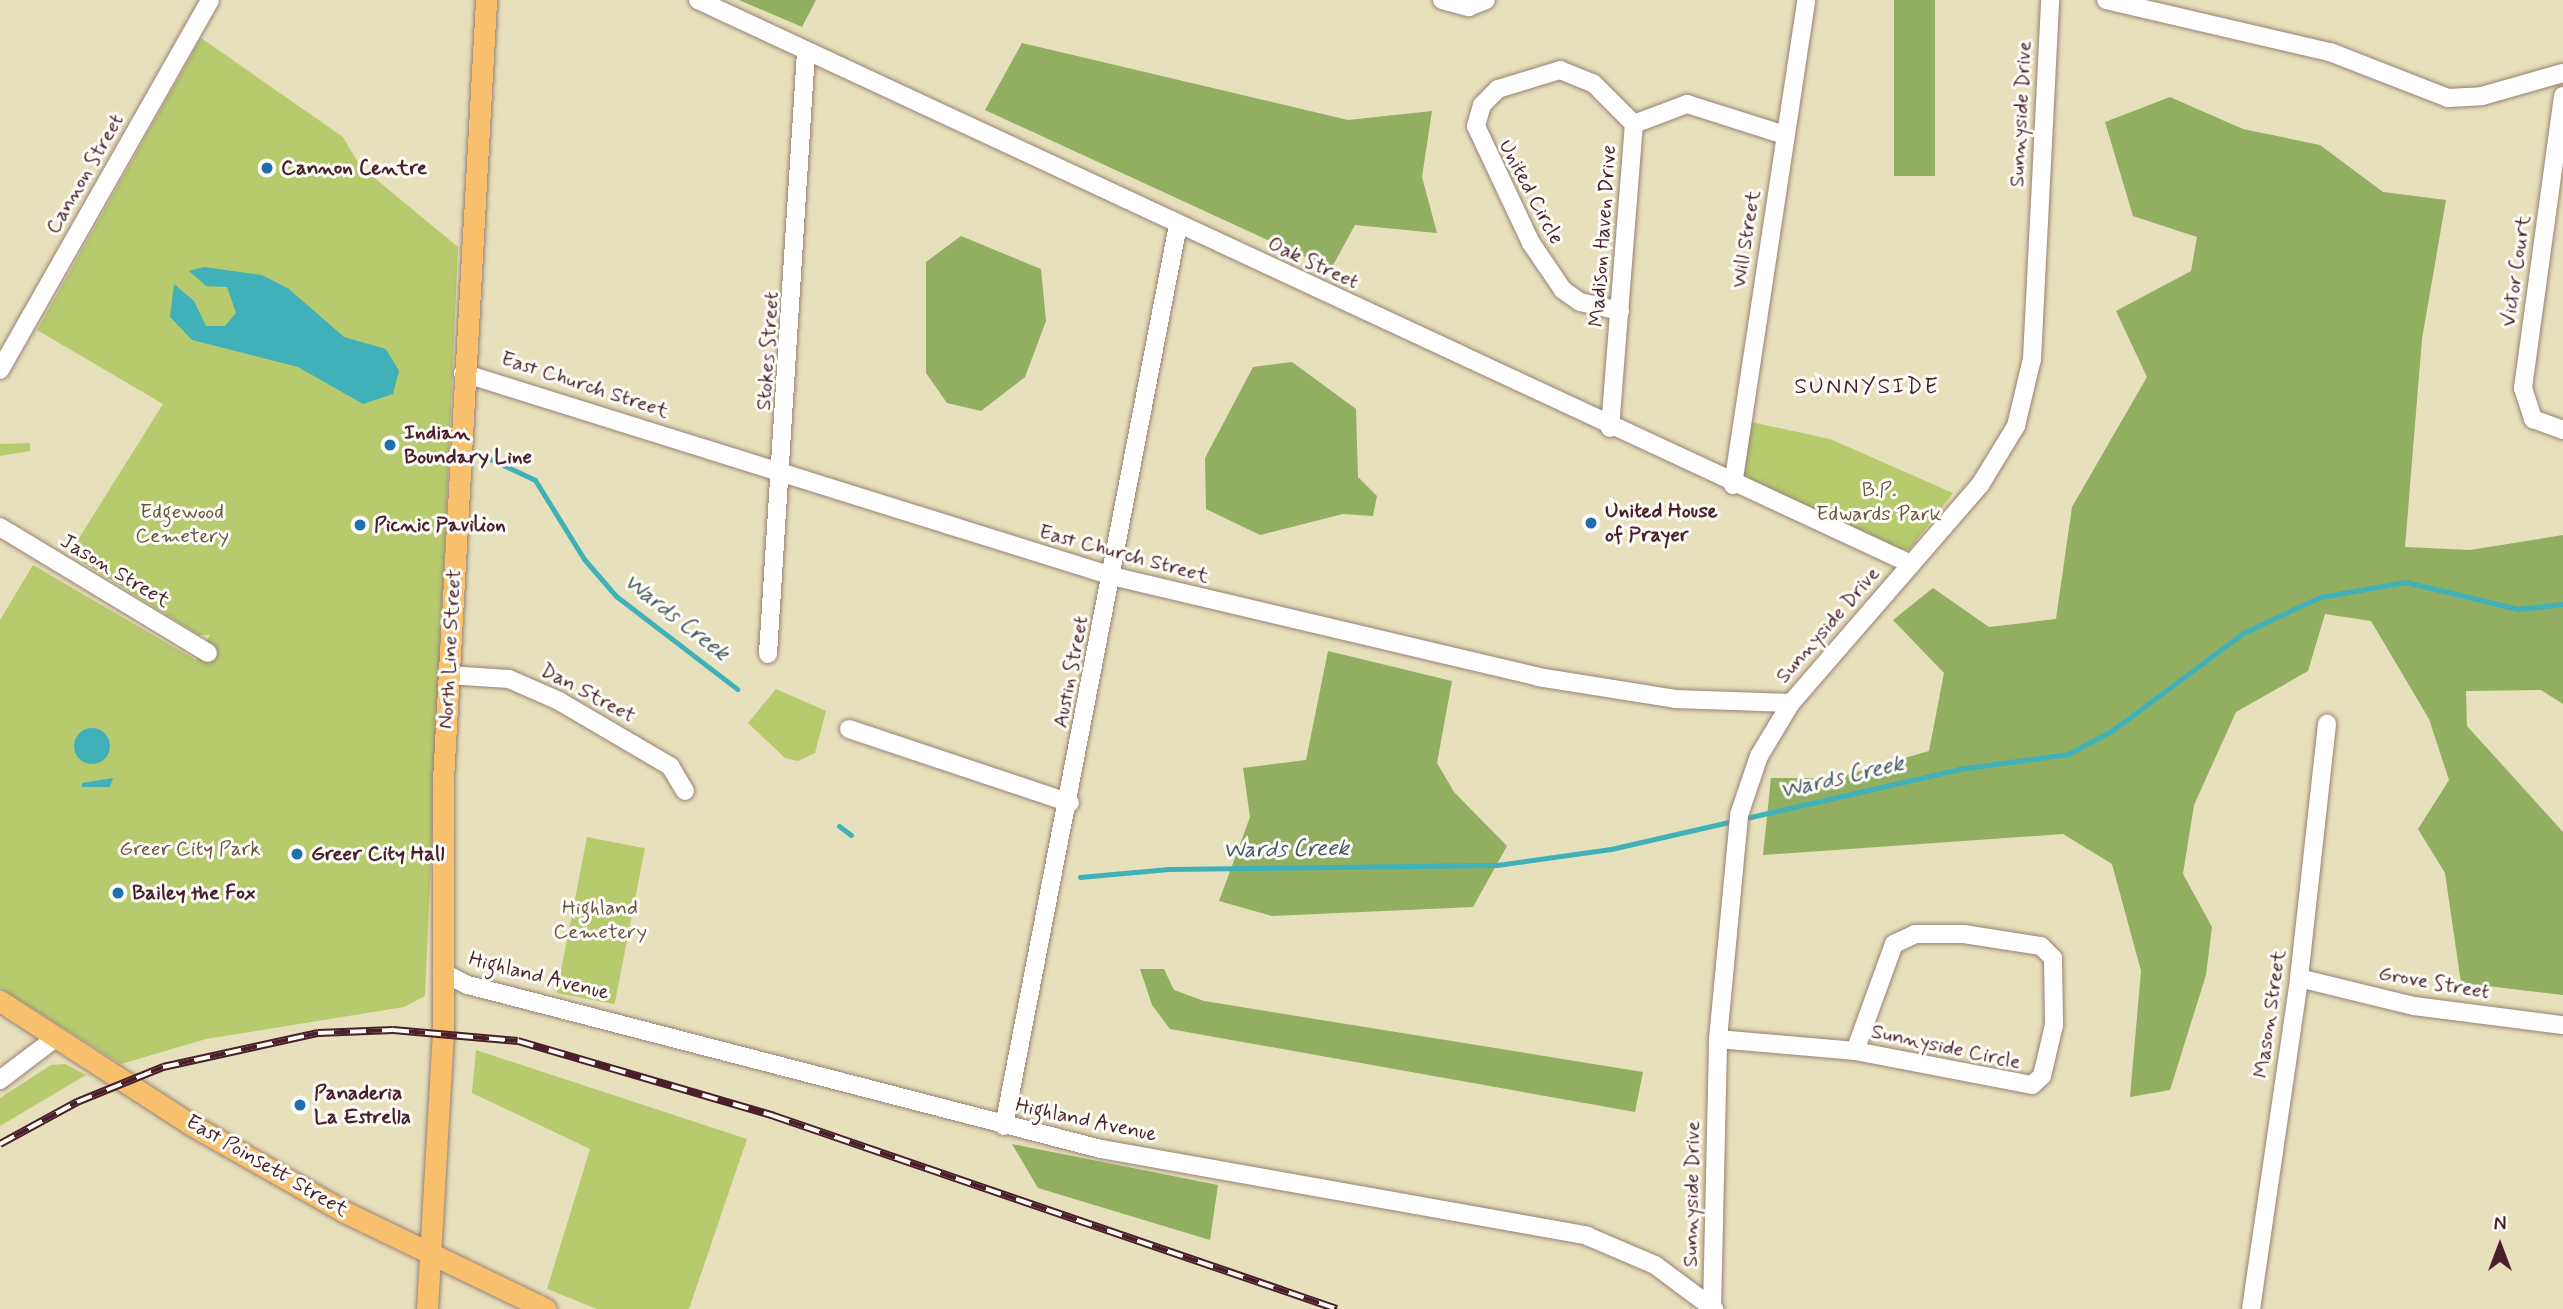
<!DOCTYPE html>
<html>
<head>
<meta charset="utf-8">
<style>
  body { margin:0 }
  #map { position:relative; width:2563px; height:1309px; overflow:hidden; background:#e7e0bc; font-family:Mynerve,sans-serif }
  div>[style] { position:absolute }
  .green>* { inset:0; background:#b7ca6e; transform-origin:0 0 }
  .forest>* { inset:0; background:#91ae61; transform-origin:0 0 }
  .water>* { inset:0; background:#40b1b8 }
  .round { border-radius:50% }
  .stream>* { height:5px; margin:-2.5px; padding:0 2.5px; transform-origin:2.5px; border-radius:2.5px; background:#40b1b8 }
  .roads { filter:drop-shadow(0 0 2px #988074) drop-shadow(0 0 2px #988074) }
  .minor>* { height:18px; margin:-9px; padding:0 9px; transform-origin:9px; border-radius:9px; background:#fff }
  .major>* { height:21px; margin:-10.5px; padding:0 10.5px; transform-origin:10.5px; border-radius:10.5px; background:#f8bf6c }
  .rail>* { height:8px; margin-top:-4px; transform-origin:0; background:repeating-linear-gradient(90deg,#fdfcf7 0 16px,#4a1f2b 0 32px); box-sizing:border-box; border-block:2px solid #4a1f2b }
  .dots>* { width:19px; height:19px; translate:-50% -50%; box-sizing:border-box; border:4px solid #fdfcf7; border-radius:50% }
  span { translate:-50% -50%; white-space:nowrap; text-align:center; line-height:1.15; -webkit-text-stroke:6px #fdfcf7; paint-order:stroke }
  .street-label { font-size:21px; color:#4a1f2b }
  .poi-label { font-size:21px; color:#4a1f2b; font-weight:700 }
  .left { translate:0 -50%; text-align:left }
  .park-label { font-size:21px; color:#6b523f }
  .neighbourhood-label { font-size:23px; color:#4a1f2b; letter-spacing:2px }
  .water-label { font-size:23px; color:#465963; font-style:italic }
  .north { position:absolute; left:2465px; top:1211px; width:70px; height:70px; -webkit-text-stroke:5px #fdfcf7; paint-order:stroke; rotate:0deg; font-size:19px; font-weight:700; line-height:28px; text-align:center; color:#4a1f2b }
  .north::after { content:''; display:block; margin:auto; width:24px; height:32px; background:#4a1f2b; clip-path:polygon(50% 0,100% 100%,50% 72%,0 100%) }
</style>
</head>
<body>
<div id="map">
  <div class="green">
    <div style="clip-path:polygon(201px 38px,343px 137px,360px 166px,458px 247px,425px 996px,404px 1007px,206px 1039px,121px 1064px,0 988px,0 620px,33px 565px,196px 660px,210px 635px,199px 635px,69px 554px,163px 404px,37px 330px)"></div>
    <div style="clip-path:polygon(1751px 422px,1830px 439px,1953px 493px,1910px 549px,1894px 550px,1741px 480px)"></div>
    <div style="clip-path:polygon(30px 443px,30px 451px,0 456px,0 444px)"></div>
    <div style="clip-path:polygon(776px 689px,826px 711px,815px 753px,798px 761px,785px 758px,748px 723px)"></div>
    <div style="left:587px;top:837px;width:59px;height:159px;rotate:11deg"></div>
    <div style="clip-path:polygon(476px 1050px,747px 1139px,689px 1309px,597px 1309px,547px 1289px,590px 1149px,472px 1093px)"></div>
    <div style="clip-path:polygon(65px 1064px,86px 1075px,0 1126px,0 1098px,51px 1065px)"></div>
  </div>
  <div class="forest">
    <div style="clip-path:polygon(739px 0,816px 0,802px 27px)"></div>
    <div style="left:1894px;top:0;width:41px;height:176px"></div>
    <div style="clip-path:polygon(1022px 43px,1348px 120px,1432px 111px,1422px 177px,1437px 233px,1355px 225px,1331px 269px,985px 110px)"></div>
    <div style="clip-path:polygon(2170px 97px,2243px 129px,2320px 145px,2383px 192px,2446px 200px,2422px 339px,2405px 547px,2470px 550px,2563px 535px,2563px 704px,2541px 690px,2466px 691px,2467px 726px,2563px 832px,2563px 995px,2461px 983px,2445px 873px,2418px 829px,2449px 780px,2429px 719px,2371px 621px,2325px 614px,2308px 671px,2236px 712px,2194px 805px,2183px 874px,2212px 927px,2206px 975px,2170px 1090px,2130px 1097px,2141px 971px,2112px 864px,2063px 834px,1763px 855px,1771px 778px,1836px 778px,1929px 751px,1944px 673px,1893px 620px,1933px 588px,1989px 627px,2056px 619px,2072px 507px,2147px 377px,2116px 311px,2191px 271px,2197px 237px,2133px 216px,2105px 122px)"></div>
    <div style="clip-path:polygon(961px 236px,1041px 269px,1046px 321px,1025px 377px,981px 411px,947px 403px,926px 373px,926px 262px)"></div>
    <div style="clip-path:polygon(1292px 362px,1356px 409px,1358px 477px,1377px 496px,1373px 516px,1343px 514px,1260px 535px,1206px 509px,1205px 458px,1253px 367px)"></div>
    <div style="clip-path:polygon(1328px 651px,1452px 681px,1437px 763px,1454px 792px,1507px 846px,1473px 907px,1272px 916px,1219px 901px,1250px 817px,1243px 768px,1306px 760px)"></div>
    <div style="clip-path:polygon(1140px 969px,1164px 969px,1174px 990px,1204px 1001px,1643px 1072px,1635px 1112px,1170px 1029px,1152px 1005px)"></div>
    <div style="clip-path:polygon(1012px 1144px,1218px 1185px,1210px 1240px,1038px 1188px)"></div>
  </div>
  <div class="water">
    <div style="clip-path:polygon(204px 267px,262px 275px,289px 289px,344px 337px,386px 349px,399px 371px,393px 394px,363px 404px,298px 367px,192px 340px,170px 317px,174px 284px,194px 301px,206px 326px,225px 326px,236px 313px,227px 287px,206px 286px,189px 271px)"></div>
    <div class="round" style="left:74px;top:728px;width:36px;height:36px"></div>
    <div style="clip-path:polygon(113px 778px,110px 787px,82px 787px,82px 783px)"></div>
  </div>
  <div class="stream">
    <div style="left:484px;top:456px;width:56px;rotate:25.2deg"></div>
    <div style="left:535px;top:480px;width:93px;rotate:58.2deg"></div>
    <div style="left:584px;top:559px;width:49px;rotate:49.1deg"></div>
    <div style="left:616px;top:596px;width:153px;rotate:37.5deg"></div>
    <div style="left:839px;top:826px;width:15px;rotate:37deg"></div>
    <div style="left:1080px;top:877px;width:89px;rotate:-5.1deg"></div>
    <div style="left:1169px;top:869px;width:328px;rotate:-0.7deg"></div>
    <div style="left:1497px;top:865px;width:115px;rotate:-8deg"></div>
    <div style="left:1611px;top:849px;width:357px;rotate:-12.9deg"></div>
    <div style="left:1959px;top:769px;width:110px;rotate:-7.8deg"></div>
    <div style="left:2068px;top:754px;width:51px;rotate:-28.1deg"></div>
    <div style="left:2113px;top:730px;width:162px;rotate:-36.7deg"></div>
    <div style="left:2243px;top:633px;width:85px;rotate:-25.1deg"></div>
    <div style="left:2320px;top:597px;width:87px;rotate:-9.9deg"></div>
    <div style="left:2406px;top:582px;width:115px;rotate:13.6deg"></div>
    <div style="left:2518px;top:609px;width:45px;rotate:-6.3deg"></div>
  </div>
  <div class="roads">
    <div class="minor">
      <div style="left:698px;top:0;width:1338px;rotate:24.94deg"></div>
      <div style="left:1442px;top:0;width:28px;rotate:15deg"></div>
      <div style="left:1469px;top:7px;width:18px;rotate:-22deg"></div>
      <div style="left:2106px;top:0;width:230px;rotate:13.1deg"></div>
      <div style="left:2330px;top:52px;width:127px;rotate:21.3deg"></div>
      <div style="left:2448px;top:98px;width:34px;rotate:-3deg"></div>
      <div style="left:2482px;top:96px;width:84px;rotate:-15.9deg"></div>
      <div style="left:2563px;top:96px;width:295px;rotate:97.8deg"></div>
      <div style="left:2523px;top:388px;width:33px;rotate:72deg"></div>
      <div style="left:2533px;top:419px;width:32px;rotate:20deg"></div>
      <div style="left:1620px;top:311px;width:41px;rotate:-167.3deg"></div>
      <div style="left:1580px;top:302px;width:21px;rotate:-145deg"></div>
      <div style="left:1563px;top:290px;width:57px;rotate:-124.2deg"></div>
      <div style="left:1531px;top:243px;width:129px;rotate:-115.2deg"></div>
      <div style="left:1476px;top:126px;width:22px;rotate:-74deg"></div>
      <div style="left:1482px;top:105px;width:23px;rotate:-45deg"></div>
      <div style="left:1498px;top:89px;width:65px;rotate:-17deg"></div>
      <div style="left:1560px;top:70px;width:35px;rotate:22deg"></div>
      <div style="left:1593px;top:83px;width:58px;rotate:45deg"></div>
      <div style="left:0;top:370px;width:425px;rotate:-60.4deg"></div>
      <div style="left:463px;top:373px;width:680px;rotate:17.37deg"></div>
      <div style="left:1112px;top:576px;width:438px;rotate:13.3deg"></div>
      <div style="left:1538px;top:677px;width:139px;rotate:9.1deg"></div>
      <div style="left:1675px;top:699px;width:116px;rotate:2deg"></div>
      <div style="left:1610px;top:428px;width:305px;rotate:-85.5deg"></div>
      <div style="left:1634px;top:124px;width:57px;rotate:-20.7deg"></div>
      <div style="left:1687px;top:104px;width:103px;rotate:17.6deg"></div>
      <div style="left:1733px;top:485px;width:490px;rotate:-81.4deg"></div>
      <div style="left:0;top:527px;width:243px;rotate:31.2deg"></div>
      <div style="left:768px;top:654px;width:604px;rotate:-86.39deg"></div>
      <div style="left:448px;top:675px;width:61px;rotate:3.8deg"></div>
      <div style="left:509px;top:679px;width:55px;rotate:23.7deg"></div>
      <div style="left:559px;top:701px;width:129px;rotate:30.4deg"></div>
      <div style="left:670px;top:766px;width:29px;rotate:59deg"></div>
      <div style="left:849px;top:729px;width:233px;rotate:18.5deg"></div>
      <div style="left:1964px;top:934px;width:78px;rotate:8.9deg"></div>
      <div style="left:2041px;top:946px;width:17px;rotate:45deg"></div>
      <div style="left:2053px;top:958px;width:67px;rotate:89.1deg"></div>
      <div style="left:2054px;top:1025px;width:52px;rotate:103.2deg"></div>
      <div style="left:2042px;top:1076px;width:13px;rotate:138deg"></div>
      <div style="left:2032px;top:1085px;width:180px;rotate:-169.1deg"></div>
      <div style="left:1855px;top:1051px;width:114px;rotate:-70deg"></div>
      <div style="left:1894px;top:944px;width:23px;rotate:-25deg"></div>
      <div style="left:1915px;top:934px;width:49px"></div>
      <div style="left:442px;top:972px;width:29px;rotate:27deg"></div>
      <div style="left:468px;top:985px;width:654px;rotate:14.53deg"></div>
      <div style="left:1101px;top:1149px;width:494px;rotate:10.1deg"></div>
      <div style="left:1587px;top:1236px;width:74px;rotate:23.1deg"></div>
      <div style="left:1655px;top:1265px;width:74px;rotate:36.7deg"></div>
      <div style="left:2299px;top:978px;width:118px;rotate:13.7deg"></div>
      <div style="left:2414px;top:1006px;width:150px;rotate:7.3deg"></div>
      <div style="left:1718px;top:1039px;width:138px;rotate:5deg"></div>
      <div style="left:0;top:1080px;width:68px;rotate:-37.2deg"></div>
      <div style="left:1004px;top:1126px;width:918px;rotate:-79.07deg"></div>
      <div style="left:1712px;top:1309px;width:270px;rotate:-88.7deg"></div>
      <div style="left:1718px;top:1039px;width:225px;rotate:-84.6deg"></div>
      <div style="left:1739px;top:815px;width:62px;rotate:-71.3deg"></div>
      <div style="left:1759px;top:756px;width:62px;rotate:-58.9deg"></div>
      <div style="left:1791px;top:703px;width:289px;rotate:-49.1deg"></div>
      <div style="left:1980px;top:485px;width:69px;rotate:-58.6deg"></div>
      <div style="left:2016px;top:426px;width:69px;rotate:-76.6deg"></div>
      <div style="left:2032px;top:359px;width:359px;rotate:-87.1deg"></div>
      <div style="left:2251px;top:1309px;width:334px;rotate:-81.7deg"></div>
      <div style="left:2299px;top:978px;width:256px;rotate:-83.7deg"></div>
    </div>
    <div class="major">
      <div style="left:0;top:1001px;width:226px;rotate:32.9deg"></div>
      <div style="left:190px;top:1124px;width:176px;rotate:29.6deg"></div>
      <div style="left:343px;top:1211px;width:225px;rotate:25.8deg"></div>
      <div style="left:427px;top:1309px;width:276px;rotate:-86.7deg"></div>
      <div style="left:443px;top:1033px;width:253px;rotate:-90deg"></div>
      <div style="left:443px;top:780px;width:781px;rotate:-86.84deg"></div>
    </div>
  </div>
  <div class="rail">
    <div style="left:0;top:1144px;width:88px;rotate:-28.6deg"></div>
    <div style="left:77px;top:1102px;width:93px;rotate:-22.1deg"></div>
    <div style="left:163px;top:1067px;width:159px;rotate:-12.4deg"></div>
    <div style="left:318px;top:1033px;width:75px;rotate:-2.3deg"></div>
    <div style="left:393px;top:1030px;width:125px;rotate:5deg"></div>
    <div style="left:518px;top:1041px;width:267px;rotate:16.3deg"></div>
    <div style="left:774px;top:1116px;width:595px;rotate:18.92deg"></div>
  </div>
  <div class="dots">
    <div style="left:267px;top:168px;background:#1f6fb2"></div>
    <div style="left:390px;top:445px;background:#1f6fb2"></div>
    <div style="left:1591px;top:523px;background:#1f6fb2"></div>
    <div style="left:360px;top:525px;background:#1f6fb2"></div>
    <div style="left:297px;top:854px;background:#1f6fb2"></div>
    <div style="left:118px;top:893px;background:#1f6fb2"></div>
    <div style="left:300px;top:1105px;background:#1f6fb2"></div>
  </div>
  <div class="street-label">
    <span style="left:2021px;top:114px;rotate:-87deg">Sunnyside Drive</span>
    <span style="left:85px;top:174px;rotate:-60deg">Cannon Street</span>
    <span style="left:1531px;top:192px;rotate:62deg">United Circle</span>
    <span style="left:1603px;top:236px;rotate:-86deg">Madison Haven Drive</span>
    <span style="left:1746px;top:239px;rotate:-81deg">Will Street</span>
    <span style="left:1313px;top:263px;rotate:25deg">Oak Street</span>
    <span style="left:2516px;top:271px;rotate:-82deg">Victor Court</span>
    <span style="left:768px;top:351px;rotate:-86deg">Stokes Street</span>
    <span style="left:585px;top:385px;rotate:18deg">East Church Street</span>
    <span style="left:1124px;top:554px;rotate:15deg">East Church Street</span>
    <span style="left:115px;top:571px;rotate:31deg">Jason Street</span>
    <span style="left:1828px;top:625px;rotate:-49deg">Sunnyside Drive</span>
    <span style="left:450px;top:649px;rotate:-87deg">North Line Street</span>
    <span style="left:1071px;top:672px;rotate:-79deg">Austin Street</span>
    <span style="left:588px;top:693px;rotate:28deg">Dan Street</span>
    <span style="left:539px;top:976px;rotate:14deg">Highland Avenue</span>
    <span style="left:2434px;top:983px;rotate:10deg">Grove Street</span>
    <span style="left:2270px;top:1014px;rotate:-82deg">Mason Street</span>
    <span style="left:1946px;top:1047px;rotate:12deg">Sunnyside Circle</span>
    <span style="left:1086px;top:1120px;rotate:12deg">Highland Avenue</span>
    <span style="left:267px;top:1166px;rotate:30deg">East Poinsett Street</span>
    <span style="left:1692px;top:1194px;rotate:-89deg">Sunnyside Drive</span>
  </div>
  <div class="poi-label">
    <span class="left" style="left:281px;top:168px">Cannon Centre</span>
    <span class="left" style="left:404px;top:445px">Indian<br>Boundary Line</span>
    <span class="left" style="left:1605px;top:523px">United House<br>of Prayer</span>
    <span class="left" style="left:374px;top:525px">Picnic Pavilion</span>
    <span class="left" style="left:311px;top:854px">Greer City Hall</span>
    <span class="left" style="left:132px;top:893px">Bailey the Fox</span>
    <span class="left" style="left:314px;top:1105px">Panaderia<br>La Estrella</span>
  </div>
  <div class="park-label">
    <span style="left:1879px;top:502px">B.P.<br>Edwards Park</span>
    <span style="left:182px;top:524px">Edgewood<br>Cemetery</span>
    <span style="left:190px;top:849px">Greer City Park</span>
    <span style="left:600px;top:920px">Highland<br>Cemetery</span>
  </div>
  <div class="neighbourhood-label">
    <span style="left:1867px;top:387px">SUNNYSIDE</span>
  </div>
  <div class="water-label">
    <span style="left:676px;top:618px;rotate:38deg">Wards Creek</span>
    <span style="left:1842px;top:778px;rotate:-13deg">Wards Creek</span>
    <span style="left:1286px;top:850px;rotate:-1deg">Wards Creek</span>
  </div>
  <div class="north">N</div>
</div>
</body>
</html>
